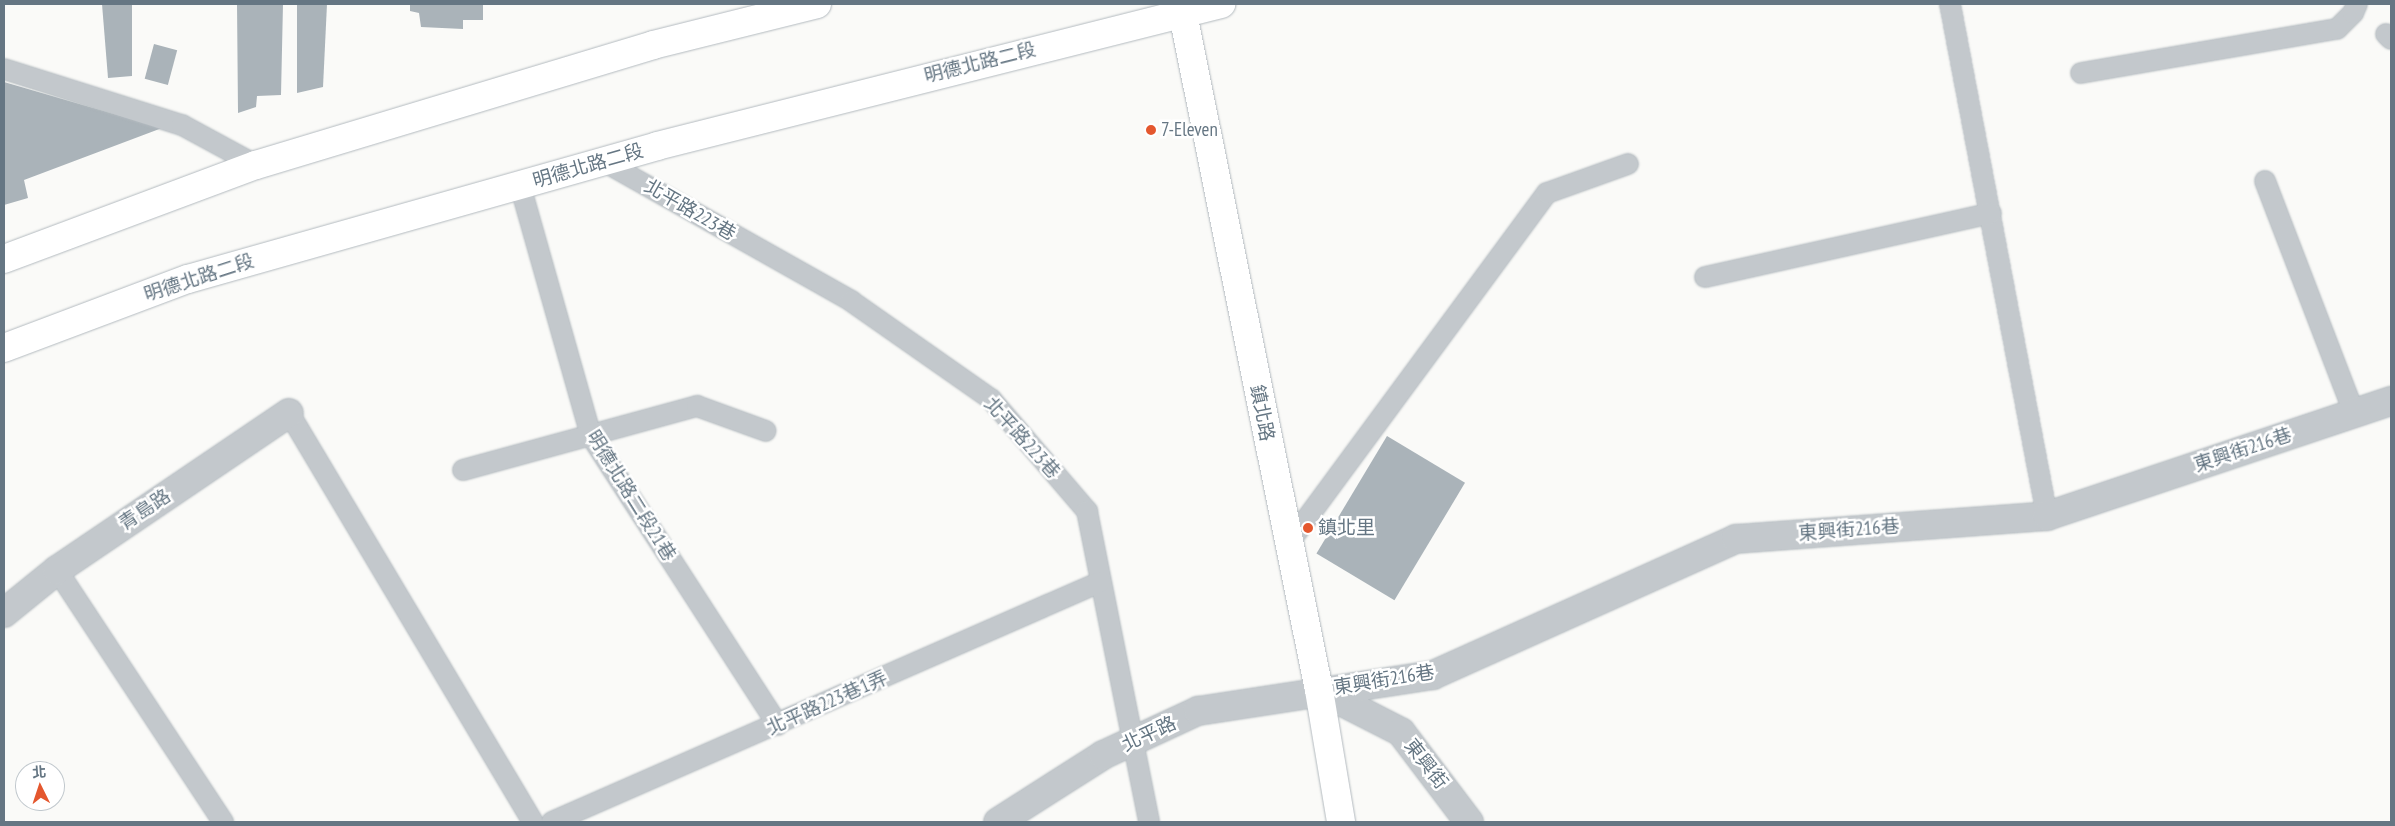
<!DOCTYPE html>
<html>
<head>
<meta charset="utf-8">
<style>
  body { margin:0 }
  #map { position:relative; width:2395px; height:826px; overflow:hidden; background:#fafaf8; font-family:"PT Sans Narrow","Noto Sans TC",sans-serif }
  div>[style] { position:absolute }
  .building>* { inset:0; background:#aab3b9; transform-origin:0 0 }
  .roads { filter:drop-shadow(0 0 1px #b3babf) drop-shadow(0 0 1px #b3babf) }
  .lane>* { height:20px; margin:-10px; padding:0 10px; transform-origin:10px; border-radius:10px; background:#c3c8cc }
  .street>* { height:28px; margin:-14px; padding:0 14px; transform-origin:14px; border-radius:14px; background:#c3c8cc }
  .secondary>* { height:28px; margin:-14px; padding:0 14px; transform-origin:14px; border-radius:14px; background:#fff }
  .dots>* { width:14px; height:14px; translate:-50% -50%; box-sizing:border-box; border:2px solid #fff; border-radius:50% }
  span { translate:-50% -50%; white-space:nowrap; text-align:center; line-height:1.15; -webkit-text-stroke:5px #fff; paint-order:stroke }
  .street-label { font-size:19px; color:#657683 }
  .poi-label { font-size:19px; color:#657683 }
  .left { translate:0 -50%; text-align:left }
  .frame { position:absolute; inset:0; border:5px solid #657683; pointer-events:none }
  .north { position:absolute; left:15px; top:761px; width:50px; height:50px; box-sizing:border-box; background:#fff; border:1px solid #c1c8cd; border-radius:50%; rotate:356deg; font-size:14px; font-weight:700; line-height:20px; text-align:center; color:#657683 }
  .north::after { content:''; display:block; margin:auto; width:18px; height:22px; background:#e4572e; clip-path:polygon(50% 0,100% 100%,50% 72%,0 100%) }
</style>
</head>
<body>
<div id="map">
  <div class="building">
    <div style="clip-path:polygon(102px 4px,132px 4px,132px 76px,108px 78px)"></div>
    <div style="clip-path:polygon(237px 4px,283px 4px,281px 95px,257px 96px,256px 107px,238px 113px)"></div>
    <div style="clip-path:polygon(297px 4px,327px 4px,323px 87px,297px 93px)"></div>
    <div style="clip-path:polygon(410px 4px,483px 4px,483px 20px,463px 20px,463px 29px,421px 27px,419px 13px,410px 11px)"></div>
    <div style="left:154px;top:44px;width:24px;height:36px;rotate:15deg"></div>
    <div style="clip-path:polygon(4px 82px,162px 128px,24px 180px,28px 198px,4px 205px)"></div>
    <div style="left:1387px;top:436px;width:91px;height:137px;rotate:31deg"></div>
  </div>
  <div class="roads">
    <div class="lane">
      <div style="left:1950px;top:4px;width:521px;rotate:79.27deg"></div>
      <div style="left:2386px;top:34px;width:7px;rotate:45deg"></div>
      <div style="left:4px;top:69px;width:187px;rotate:17.5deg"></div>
      <div style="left:182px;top:125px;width:84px;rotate:28.4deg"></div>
      <div style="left:2081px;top:73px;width:260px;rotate:-9.8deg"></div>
      <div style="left:2337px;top:29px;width:23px;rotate:-45deg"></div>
      <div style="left:2353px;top:13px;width:10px;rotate:-66deg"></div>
      <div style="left:603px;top:161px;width:285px;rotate:29.4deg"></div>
      <div style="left:851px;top:301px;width:171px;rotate:35deg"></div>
      <div style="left:991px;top:399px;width:148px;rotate:49.4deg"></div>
      <div style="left:1087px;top:511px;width:317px;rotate:78.7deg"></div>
      <div style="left:2265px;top:181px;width:248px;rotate:69deg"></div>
      <div style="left:520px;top:185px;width:261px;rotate:74.2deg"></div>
      <div style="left:591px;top:436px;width:344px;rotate:57.1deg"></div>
      <div style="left:1705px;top:277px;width:293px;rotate:-12.6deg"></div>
      <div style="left:289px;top:413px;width:476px;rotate:59.2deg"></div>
      <div style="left:463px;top:470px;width:243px;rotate:-15.3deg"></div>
      <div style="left:697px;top:406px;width:73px;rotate:19.9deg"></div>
      <div style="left:1288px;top:544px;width:436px;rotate:-53.6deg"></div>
      <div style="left:1547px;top:193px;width:86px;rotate:-19.7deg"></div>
      <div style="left:57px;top:570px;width:302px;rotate:56.6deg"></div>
      <div style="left:552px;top:822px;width:598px;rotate:-23.65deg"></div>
    </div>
    <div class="street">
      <div style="left:4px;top:613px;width:68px;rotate:-39.1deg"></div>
      <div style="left:57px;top:570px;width:280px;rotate:-34.1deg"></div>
      <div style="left:1319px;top:690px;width:92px;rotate:27.1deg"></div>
      <div style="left:1401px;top:732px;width:113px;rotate:52.9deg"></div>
      <div style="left:998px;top:822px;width:125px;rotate:-32.5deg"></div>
      <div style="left:1103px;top:755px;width:105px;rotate:-24.9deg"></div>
      <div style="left:1198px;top:711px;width:238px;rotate:-8.7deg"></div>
      <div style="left:1433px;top:675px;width:332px;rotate:-24.2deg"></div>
      <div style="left:1736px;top:539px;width:312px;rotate:-4.2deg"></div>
      <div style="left:2047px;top:516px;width:363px;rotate:-18.5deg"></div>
    </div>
    <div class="secondary">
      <div style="left:1181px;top:4px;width:700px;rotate:78.63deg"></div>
      <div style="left:1319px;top:690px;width:134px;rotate:80.5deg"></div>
      <div style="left:4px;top:259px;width:269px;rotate:-20.5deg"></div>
      <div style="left:256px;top:165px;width:415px;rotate:-16.8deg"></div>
      <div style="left:653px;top:45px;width:169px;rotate:-14deg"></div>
      <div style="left:4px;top:348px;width:197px;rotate:-20.6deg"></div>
      <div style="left:188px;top:279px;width:487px;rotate:-15.8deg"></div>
      <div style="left:657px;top:146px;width:582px;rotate:-14.13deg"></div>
    </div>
  </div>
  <div class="dots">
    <div style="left:1151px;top:130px;background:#e4572e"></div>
    <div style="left:1308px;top:528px;background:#e4572e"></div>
  </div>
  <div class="street-label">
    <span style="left:980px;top:63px;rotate:-14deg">明德北路二段</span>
    <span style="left:588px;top:166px;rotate:-16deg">明德北路二段</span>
    <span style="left:690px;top:210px;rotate:30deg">北平路223巷</span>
    <span style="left:199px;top:278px;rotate:-18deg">明德北路二段</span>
    <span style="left:1262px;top:413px;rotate:79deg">鎮北路</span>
    <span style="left:1022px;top:438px;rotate:48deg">北平路223巷</span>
    <span style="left:2243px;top:450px;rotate:-18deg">東興街216巷</span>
    <span style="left:631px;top:496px;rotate:58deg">明德北路二段21巷</span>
    <span style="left:145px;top:510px;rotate:-34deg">青島路</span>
    <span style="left:1849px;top:530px;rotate:-4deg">東興街216巷</span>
    <span style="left:1384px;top:680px;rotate:-9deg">東興街216巷</span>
    <span style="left:827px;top:703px;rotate:-24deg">北平路223巷1弄</span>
    <span style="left:1149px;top:734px;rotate:-25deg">北平路</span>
    <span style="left:1426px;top:764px;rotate:52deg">東興街</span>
  </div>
  <div class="poi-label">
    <span class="left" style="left:1161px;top:130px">7-Eleven</span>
    <span class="left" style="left:1318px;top:528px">鎮北里</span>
  </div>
  <div class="frame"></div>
  <div class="north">北</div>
</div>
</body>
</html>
